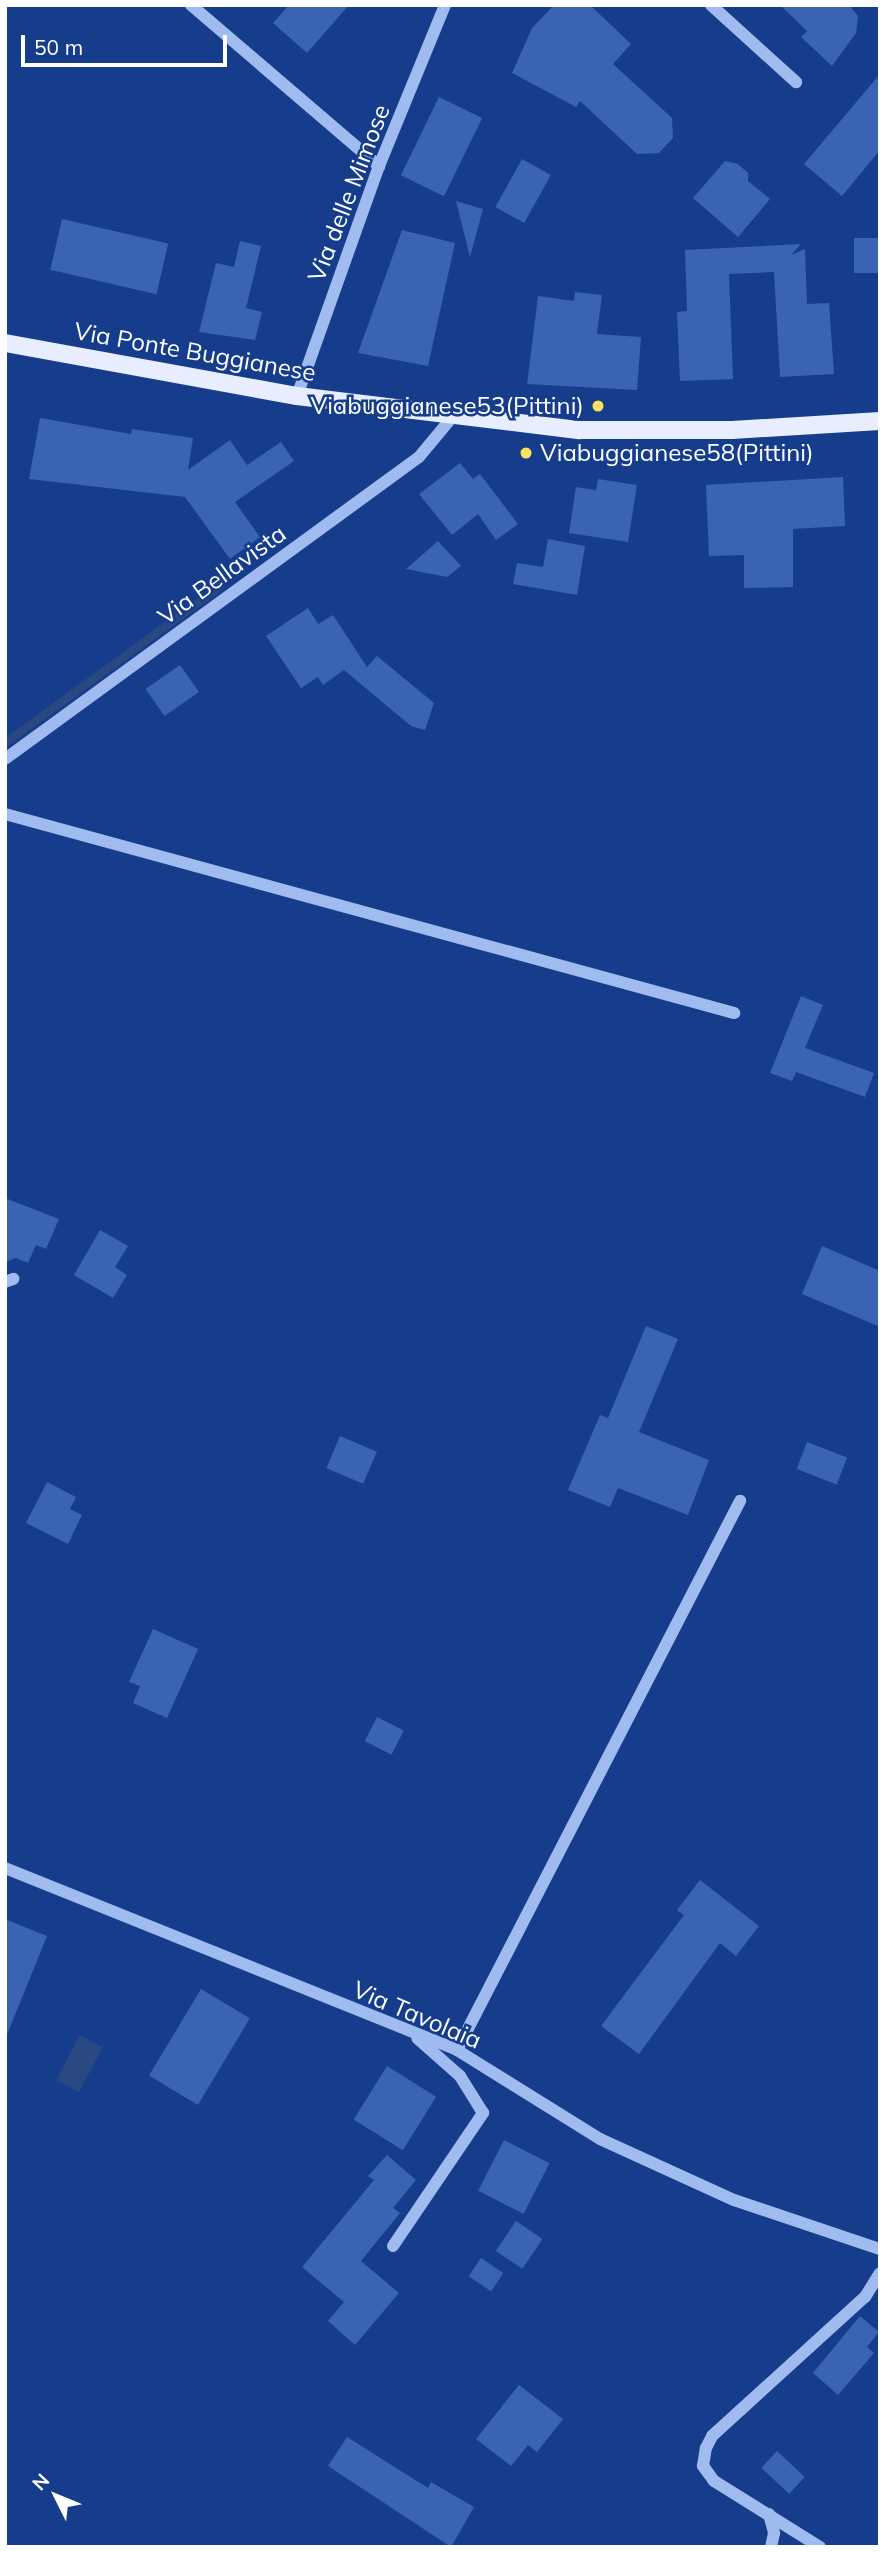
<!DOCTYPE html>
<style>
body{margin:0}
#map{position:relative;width:885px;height:2552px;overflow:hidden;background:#163d8c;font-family:Mulish,sans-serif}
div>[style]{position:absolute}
.water>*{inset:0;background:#2a4882;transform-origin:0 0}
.stream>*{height:8px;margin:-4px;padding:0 4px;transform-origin:4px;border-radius:4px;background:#2a4882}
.building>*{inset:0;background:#3a63b2;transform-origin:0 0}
.minor>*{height:12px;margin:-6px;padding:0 6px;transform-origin:6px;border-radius:6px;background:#a0bbef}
.major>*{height:18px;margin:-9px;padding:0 9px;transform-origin:9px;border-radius:9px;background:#e8eeff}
.dots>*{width:19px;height:19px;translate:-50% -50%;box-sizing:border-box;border:4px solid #163d8c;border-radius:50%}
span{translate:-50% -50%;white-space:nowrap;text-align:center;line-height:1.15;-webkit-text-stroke:5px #163d8c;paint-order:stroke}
.street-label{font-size:24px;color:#fff}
.poi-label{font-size:24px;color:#fff}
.right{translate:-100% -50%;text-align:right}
.left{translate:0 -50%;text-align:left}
.frame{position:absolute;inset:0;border:7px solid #fff;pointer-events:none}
.north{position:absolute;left:21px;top:2461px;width:70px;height:70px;-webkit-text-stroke:5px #163d8c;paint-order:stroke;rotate:313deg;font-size:19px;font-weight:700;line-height:28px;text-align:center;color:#fff}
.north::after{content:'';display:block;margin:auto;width:24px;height:32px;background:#fff;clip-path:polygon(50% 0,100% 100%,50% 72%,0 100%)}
.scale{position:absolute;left:21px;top:35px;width:206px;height:32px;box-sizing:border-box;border:4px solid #fff;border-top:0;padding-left:9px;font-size:21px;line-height:24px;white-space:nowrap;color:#fff;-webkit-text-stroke:5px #163d8c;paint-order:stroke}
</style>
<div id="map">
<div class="water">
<div style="left:80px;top:2035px;width:26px;height:51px;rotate:28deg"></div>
</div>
<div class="stream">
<div style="left:5px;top:743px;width:266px;rotate:-36deg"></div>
</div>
<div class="building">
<div style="clip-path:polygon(289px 5px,349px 5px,307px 53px,273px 23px)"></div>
<div style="clip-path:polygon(554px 5px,590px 5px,631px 44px,613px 64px,672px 118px,673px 138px,659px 153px,637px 154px,580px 101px,576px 107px,512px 73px,532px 28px)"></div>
<div style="clip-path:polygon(780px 5px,849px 5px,858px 16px,856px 33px,832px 66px,801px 37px,807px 31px)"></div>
<div style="clip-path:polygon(880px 74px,880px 150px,842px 196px,804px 164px)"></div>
<div style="left:439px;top:97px;width:48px;height:87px;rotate:26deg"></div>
<div style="left:522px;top:159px;width:33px;height:55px;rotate:29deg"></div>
<div style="clip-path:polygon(725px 161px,738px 164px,748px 173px,748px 181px,770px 199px,738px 237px,693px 198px)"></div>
<div style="clip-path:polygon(456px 201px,483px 209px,470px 257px)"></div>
<div style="left:62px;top:219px;width:109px;height:52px;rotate:13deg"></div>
<div style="clip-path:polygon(402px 230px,455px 243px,428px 366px,358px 353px)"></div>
<div style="left:880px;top:238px;width:35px;height:26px;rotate:90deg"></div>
<div style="clip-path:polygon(240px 241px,261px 246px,246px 308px,262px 312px,255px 340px,199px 332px,216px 263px,234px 267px)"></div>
<div style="clip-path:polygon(801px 244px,791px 255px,805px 249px,807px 304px,829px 303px,834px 374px,780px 377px,774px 272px,729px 274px,733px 379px,680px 381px,677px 312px,687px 311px,685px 250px)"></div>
<div style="clip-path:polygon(575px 292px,602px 295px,597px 334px,641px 337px,637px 390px,527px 384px,538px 296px,574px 301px)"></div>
<div style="clip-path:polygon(40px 418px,131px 434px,132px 429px,193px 438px,188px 470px,230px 440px,247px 465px,281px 442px,294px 461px,235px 502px,260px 537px,230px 559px,185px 497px,29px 479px)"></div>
<div style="clip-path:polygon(460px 463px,473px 479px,480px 474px,518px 524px,496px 540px,478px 514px,452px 535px,419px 494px)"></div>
<div style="clip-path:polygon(843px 477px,845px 526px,793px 529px,793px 587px,744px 588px,744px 555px,709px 556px,706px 485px)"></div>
<div style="clip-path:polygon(598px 479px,637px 485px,628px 542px,569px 533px,576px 487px,596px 490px)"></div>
<div style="clip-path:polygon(548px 539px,585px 546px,577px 595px,513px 584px,517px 563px,543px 567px)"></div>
<div style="clip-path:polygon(438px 541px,461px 566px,447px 577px,406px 569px)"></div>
<div style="clip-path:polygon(308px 608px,318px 624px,333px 615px,367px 667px,377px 656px,434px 703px,425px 730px,411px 726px,344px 670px,323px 685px,318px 677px,301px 688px,266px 636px)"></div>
<div style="left:180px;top:665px;width:33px;height:42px;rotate:55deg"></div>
<div style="clip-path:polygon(801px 996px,823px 1005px,805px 1048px,874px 1073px,865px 1097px,796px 1072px,792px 1081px,770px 1073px)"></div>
<div style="clip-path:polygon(5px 1198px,59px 1219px,46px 1249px,36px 1245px,28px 1263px,16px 1258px,5px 1262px)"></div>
<div style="clip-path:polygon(100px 1230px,128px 1246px,115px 1267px,127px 1275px,113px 1298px,74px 1275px)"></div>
<div style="clip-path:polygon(822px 1246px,880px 1271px,880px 1327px,802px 1294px)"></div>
<div style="clip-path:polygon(646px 1326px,678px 1339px,639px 1432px,709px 1460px,688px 1515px,618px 1488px,610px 1507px,568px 1490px,600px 1415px,608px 1418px)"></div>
<div style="left:340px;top:1436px;width:40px;height:35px;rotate:23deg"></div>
<div style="left:807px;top:1442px;width:43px;height:29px;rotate:21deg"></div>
<div style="clip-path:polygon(47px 1482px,76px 1497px,70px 1509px,82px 1515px,68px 1544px,26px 1523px)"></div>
<div style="clip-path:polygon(153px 1629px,198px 1649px,167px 1718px,133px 1703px,140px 1686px,129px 1682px)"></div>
<div style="left:377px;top:1717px;width:30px;height:27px;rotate:27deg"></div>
<div style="clip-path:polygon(700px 1880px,759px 1926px,736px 1956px,720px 1943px,639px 2054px,601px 2026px,684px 1915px,677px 1910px)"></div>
<div style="clip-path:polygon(5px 1919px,47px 1936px,6px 2037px,5px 2037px)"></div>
<div style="left:201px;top:1989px;width:57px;height:101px;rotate:31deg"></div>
<div style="left:387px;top:2066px;width:58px;height:63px;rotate:32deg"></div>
<div style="left:504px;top:2140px;width:51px;height:57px;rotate:27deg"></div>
<div style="clip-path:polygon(387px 2155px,416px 2180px,393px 2208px,400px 2213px,361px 2261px,399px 2293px,355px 2345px,328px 2321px,344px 2302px,302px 2267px,374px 2180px,368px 2176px)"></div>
<div style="left:516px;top:2221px;width:32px;height:36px;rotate:34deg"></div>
<div style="left:481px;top:2258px;width:27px;height:22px;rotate:34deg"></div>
<div style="clip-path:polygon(860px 2316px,879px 2332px,867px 2347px,874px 2353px,838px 2395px,813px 2373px)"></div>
<div style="clip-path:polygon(519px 2385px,563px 2419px,537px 2452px,528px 2445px,511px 2466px,476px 2439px)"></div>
<div style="clip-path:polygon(347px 2437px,428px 2488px,431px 2482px,474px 2507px,451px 2547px,328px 2466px)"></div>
<div style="left:777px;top:2451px;width:38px;height:23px;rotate:43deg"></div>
</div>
<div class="minor">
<div style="left:191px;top:5px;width:248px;rotate:40.6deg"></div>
<div style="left:711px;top:5px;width:115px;rotate:42.2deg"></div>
<div style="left:297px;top:396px;width:244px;rotate:-70.4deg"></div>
<div style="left:379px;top:166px;width:174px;rotate:-67.7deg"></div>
<div style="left:5px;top:759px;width:512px;rotate:-36.11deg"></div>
<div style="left:419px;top:457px;width:55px;rotate:-50.2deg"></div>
<div style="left:5px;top:814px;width:756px;rotate:15.27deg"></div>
<div style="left:5px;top:1282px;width:9px;rotate:-21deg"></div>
<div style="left:5px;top:1868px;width:487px;rotate:21.9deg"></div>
<div style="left:457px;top:2050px;width:168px;rotate:31.9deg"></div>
<div style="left:600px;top:2139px;width:147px;rotate:24.5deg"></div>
<div style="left:734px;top:2200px;width:154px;rotate:18.6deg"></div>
<div style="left:457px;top:2050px;width:618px;rotate:-62.73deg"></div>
<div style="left:393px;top:2246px;width:161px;rotate:-55.9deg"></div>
<div style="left:483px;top:2113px;width:44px;rotate:-121.9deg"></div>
<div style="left:460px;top:2076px;width:57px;rotate:-138.5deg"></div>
<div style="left:769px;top:2514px;width:20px;rotate:75deg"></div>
<div style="left:774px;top:2533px;width:14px;rotate:102deg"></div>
<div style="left:820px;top:2547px;width:125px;rotate:-148.1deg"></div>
<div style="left:714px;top:2481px;width:19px;rotate:-126deg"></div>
<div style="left:703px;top:2466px;width:18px;rotate:-81deg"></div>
<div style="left:706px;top:2448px;width:13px;rotate:-63deg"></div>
<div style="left:712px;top:2436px;width:207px;rotate:-42.3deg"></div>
<div style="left:865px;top:2297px;width:28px;rotate:-58deg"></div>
</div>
<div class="major">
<div style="left:5px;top:343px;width:297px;rotate:10.3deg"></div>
<div style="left:297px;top:396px;width:285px;rotate:6.9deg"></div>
<div style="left:580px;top:430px;width:152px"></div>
<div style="left:732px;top:430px;width:148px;rotate:-3.5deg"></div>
</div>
<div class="dots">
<div style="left:598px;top:406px;background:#ffe15e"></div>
<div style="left:526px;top:453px;background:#ffe15e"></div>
</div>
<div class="street-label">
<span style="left:349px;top:193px;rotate:-69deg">Via delle Mimose</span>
<span style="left:195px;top:352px;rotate:10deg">Via Ponte Buggianese</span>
<span style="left:222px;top:575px;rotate:-36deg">Via Bellavista</span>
<span style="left:417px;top:2015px;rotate:23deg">Via Tavolaia</span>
</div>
<div class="poi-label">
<span class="right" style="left:584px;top:406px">Viabuggianese53(Pittini)</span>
<span class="left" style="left:540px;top:453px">Viabuggianese58(Pittini)</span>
</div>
<div class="frame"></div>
<div class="north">N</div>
<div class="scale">50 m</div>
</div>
